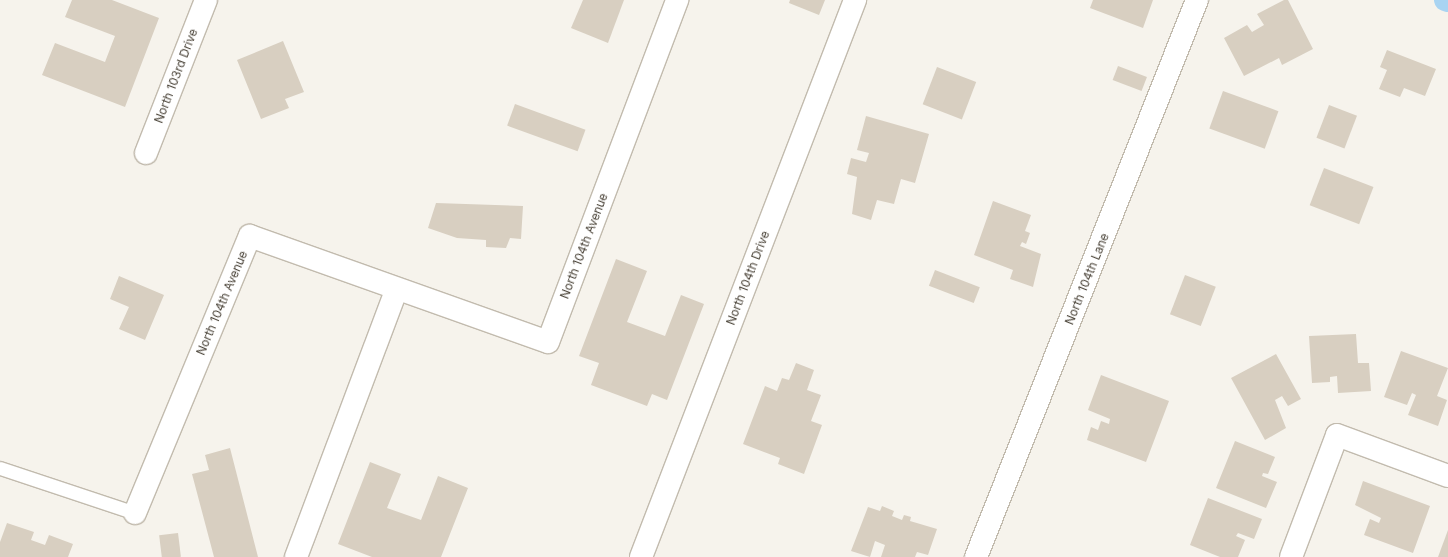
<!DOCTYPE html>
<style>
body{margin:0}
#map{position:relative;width:1448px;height:557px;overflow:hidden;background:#f6f3ec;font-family:Inter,sans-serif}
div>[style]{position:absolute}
.canal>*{height:22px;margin:-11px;padding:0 11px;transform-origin:11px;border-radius:11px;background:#a9d4f2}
.building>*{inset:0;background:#d8cfc1;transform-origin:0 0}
.roads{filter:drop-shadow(1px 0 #c2bbae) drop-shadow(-1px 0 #c2bbae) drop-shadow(0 1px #c2bbae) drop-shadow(0 -1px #c2bbae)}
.lane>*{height:13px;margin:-6.5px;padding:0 6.5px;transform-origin:6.5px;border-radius:6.5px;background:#fff}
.street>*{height:22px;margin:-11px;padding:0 11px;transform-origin:11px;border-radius:11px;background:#fff}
span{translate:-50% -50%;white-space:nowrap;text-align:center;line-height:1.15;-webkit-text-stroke:4px #fff;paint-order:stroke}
.street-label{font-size:12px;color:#4b4439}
</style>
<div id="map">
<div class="canal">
<div style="left:1445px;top:0;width:3px;rotate:18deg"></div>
</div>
<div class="building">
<div style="clip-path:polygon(72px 0,112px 0,159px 18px,125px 107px,42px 75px,55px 43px,105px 62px,115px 36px,65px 17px)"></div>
<div style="clip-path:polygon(583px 0,624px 0,608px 43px,571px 28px)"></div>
<div style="clip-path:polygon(790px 0,825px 0,819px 15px,789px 3px)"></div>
<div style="clip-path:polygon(1093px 0,1153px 0,1143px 28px,1090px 8px)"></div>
<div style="clip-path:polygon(1284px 0,1288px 0,1313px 49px,1282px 65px,1279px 58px,1244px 76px,1224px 38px,1247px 25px,1252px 32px,1264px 25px,1257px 14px)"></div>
<div style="clip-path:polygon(283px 41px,304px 92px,285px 99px,289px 108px,261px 119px,237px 60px)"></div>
<div style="clip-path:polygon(1387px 50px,1436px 69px,1425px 96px,1404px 88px,1400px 97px,1379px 89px,1387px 70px,1380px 67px)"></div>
<div style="left:1118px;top:66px;width:31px;height:15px;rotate:21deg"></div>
<div style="left:937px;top:67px;width:42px;height:40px;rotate:21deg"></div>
<div style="left:1223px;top:91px;width:59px;height:40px;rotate:20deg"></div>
<div style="left:515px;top:104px;width:75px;height:23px;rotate:20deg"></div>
<div style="left:1329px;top:105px;width:30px;height:35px;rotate:21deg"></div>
<div style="clip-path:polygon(866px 116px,929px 134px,915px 183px,901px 179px,894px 204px,877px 200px,871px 220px,852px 214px,857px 177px,847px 174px,851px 158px,866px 162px,869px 153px,857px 150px)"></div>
<div style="left:1324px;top:168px;width:53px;height:40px;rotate:21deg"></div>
<div style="clip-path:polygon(993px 201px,1031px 215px,1025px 231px,1030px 233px,1026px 244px,1022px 242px,1020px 246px,1041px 254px,1033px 287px,1010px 279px,1013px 270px,974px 255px)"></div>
<div style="clip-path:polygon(436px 203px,523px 206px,521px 239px,510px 238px,506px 248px,486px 247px,486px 240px,457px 238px,428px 228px)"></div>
<div style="clip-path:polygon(616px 259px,647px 271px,627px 322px,665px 336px,681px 295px,704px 304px,667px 400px,652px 394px,647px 406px,591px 385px,599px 363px,579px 356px)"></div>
<div style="left:935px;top:270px;width:48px;height:17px;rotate:21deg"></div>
<div style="left:1185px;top:275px;width:33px;height:42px;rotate:21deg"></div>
<div style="clip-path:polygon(119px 276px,164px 295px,145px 340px,119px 329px,129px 307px,110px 299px)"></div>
<div style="clip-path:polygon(1356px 334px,1358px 363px,1369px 363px,1371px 391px,1338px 393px,1337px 376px,1330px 377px,1330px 382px,1312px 383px,1309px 336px)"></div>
<div style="clip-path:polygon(1401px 351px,1448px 368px,1437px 396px,1447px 400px,1438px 426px,1408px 415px,1416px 395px,1412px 393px,1407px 405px,1384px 397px)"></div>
<div style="clip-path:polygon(1276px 354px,1301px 399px,1288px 406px,1282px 396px,1275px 400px,1286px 428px,1265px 440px,1231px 378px)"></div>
<div style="clip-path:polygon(796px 363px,814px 370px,807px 390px,821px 395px,811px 421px,822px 425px,804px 474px,778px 464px,780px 458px,743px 444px,765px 386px,777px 391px,782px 378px,789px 380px)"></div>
<div style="clip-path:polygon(1101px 375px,1169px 401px,1146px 462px,1087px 440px,1091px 427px,1098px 430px,1101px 421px,1109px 424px,1110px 419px,1088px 410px)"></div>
<div style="clip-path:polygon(1235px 441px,1275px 457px,1268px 474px,1263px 473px,1262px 476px,1277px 482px,1266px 508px,1216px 488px)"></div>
<div style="clip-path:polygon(230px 448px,258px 557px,214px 557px,192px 474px,209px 470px,205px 455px)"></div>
<div style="clip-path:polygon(370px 462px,401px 474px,387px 508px,421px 520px,438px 476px,468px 488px,441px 557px,372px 557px,338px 544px)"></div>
<div style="clip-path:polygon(1363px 481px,1430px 506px,1413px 553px,1364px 535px,1370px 519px,1379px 523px,1381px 518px,1355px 505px)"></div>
<div style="clip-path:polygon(1208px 498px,1262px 519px,1254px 539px,1238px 533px,1236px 536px,1245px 540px,1238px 557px,1220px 557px,1190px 545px)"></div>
<div style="clip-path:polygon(882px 506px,894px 511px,892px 516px,902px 520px,904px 515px,911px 517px,910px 521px,937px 529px,928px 555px,917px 552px,915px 557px,881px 557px,885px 545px,875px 541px,870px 557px,851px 551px,868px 507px,880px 511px)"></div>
<div style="clip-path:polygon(7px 523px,34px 532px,31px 540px,45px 545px,49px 535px,73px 544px,68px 557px,0 557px,0 542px)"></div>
<div style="clip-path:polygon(1448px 530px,1448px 557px,1438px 557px)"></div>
<div style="left:178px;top:533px;width:24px;height:19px;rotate:83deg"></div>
</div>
<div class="roads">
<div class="lane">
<div style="left:0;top:468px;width:142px;rotate:18.4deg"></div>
</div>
<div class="street">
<div style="left:146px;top:153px;width:164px;rotate:-68.6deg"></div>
<div style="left:135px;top:513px;width:300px;rotate:-67.5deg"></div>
<div style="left:250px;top:236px;width:316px;rotate:19.6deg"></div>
<div style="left:548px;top:342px;width:366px;rotate:-69.3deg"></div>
<div style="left:296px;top:557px;width:286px;rotate:-69.4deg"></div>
<div style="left:641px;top:557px;width:597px;rotate:-68.98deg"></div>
<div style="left:976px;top:557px;width:599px;rotate:-68.36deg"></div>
<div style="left:1291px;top:557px;width:130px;rotate:-69.3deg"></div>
<div style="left:1337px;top:435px;width:118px;rotate:20.3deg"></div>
</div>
</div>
<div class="street-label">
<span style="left:176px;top:76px;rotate:-69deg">North 103rd Drive</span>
<span style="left:584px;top:246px;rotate:-69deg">North 104th Avenue</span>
<span style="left:748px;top:278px;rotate:-69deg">North 104th Drive</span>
<span style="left:1087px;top:279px;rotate:-68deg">North 104th Lane</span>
<span style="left:222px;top:303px;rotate:-67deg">North 104th Avenue</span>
</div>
</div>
